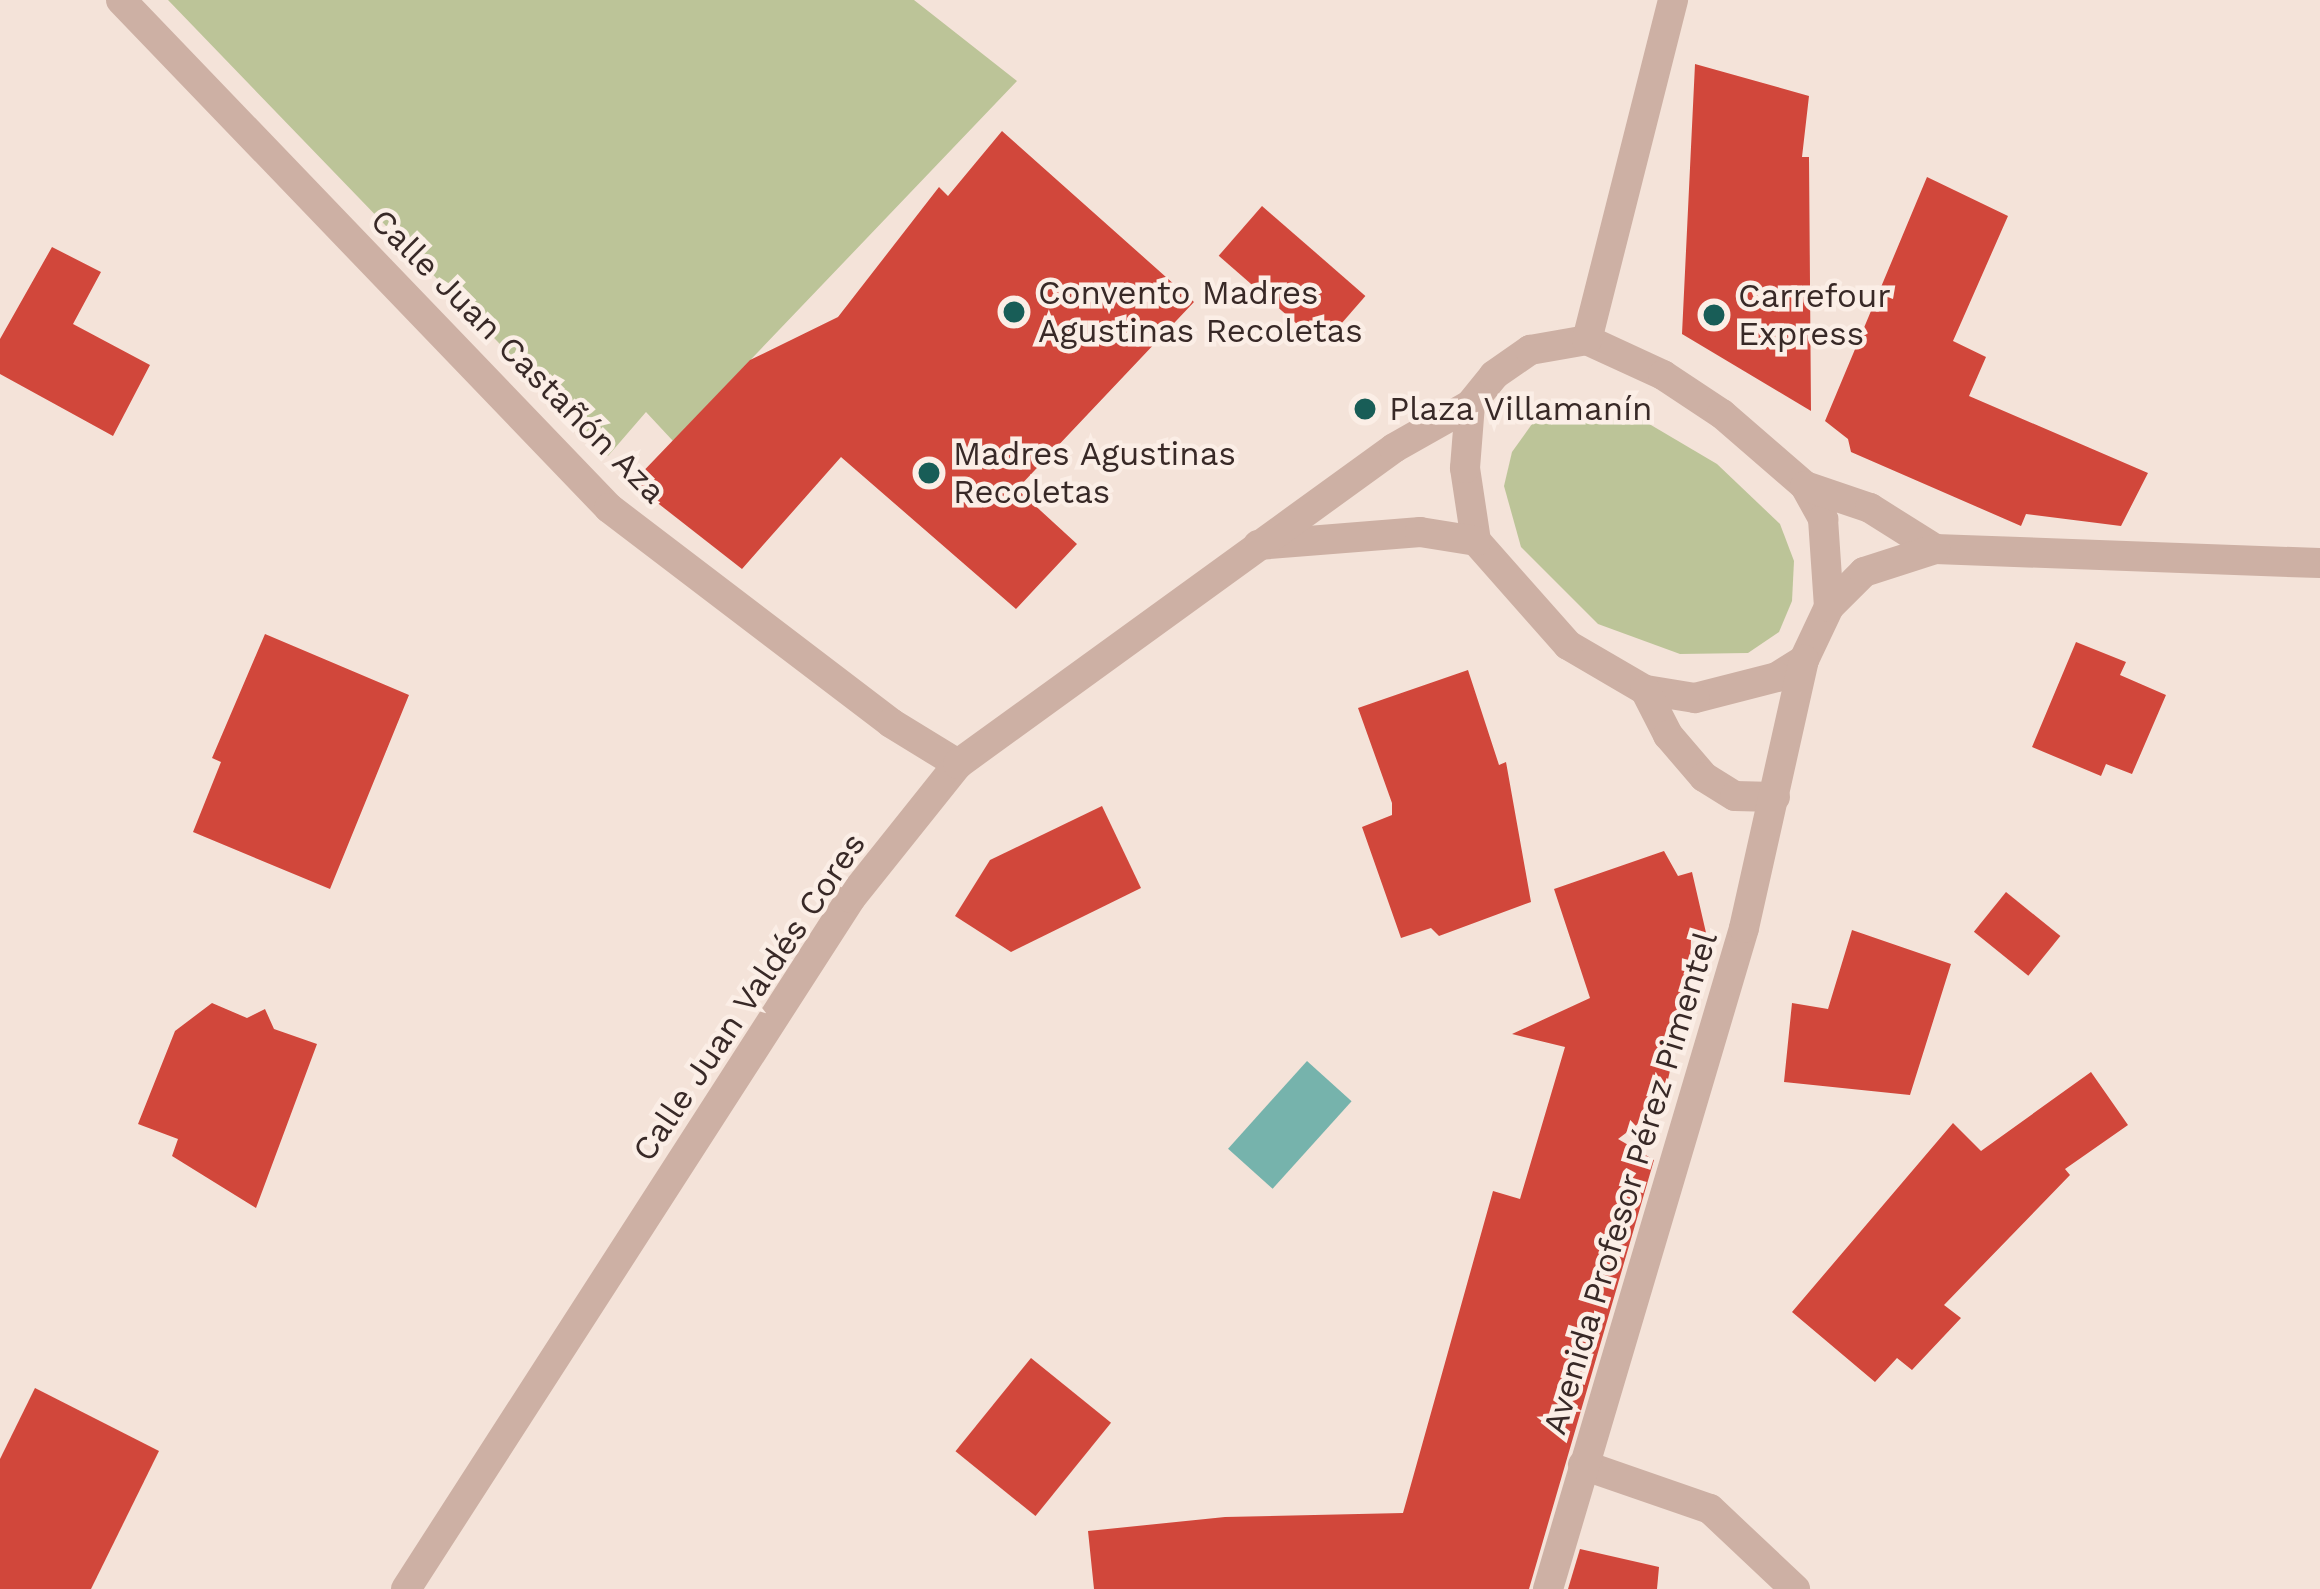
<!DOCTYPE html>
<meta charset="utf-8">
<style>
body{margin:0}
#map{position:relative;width:2320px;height:1589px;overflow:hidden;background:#f4e3d9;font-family:"Work Sans",sans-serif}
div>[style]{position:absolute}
.green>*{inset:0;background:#bcc498}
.water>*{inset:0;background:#76b3ac;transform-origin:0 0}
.building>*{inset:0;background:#d1473b;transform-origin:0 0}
.service>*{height:30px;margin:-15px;padding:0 15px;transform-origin:15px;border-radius:15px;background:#cdb0a4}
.minor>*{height:30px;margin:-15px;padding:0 15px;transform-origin:15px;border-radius:15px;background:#cdb0a4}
.dots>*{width:33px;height:33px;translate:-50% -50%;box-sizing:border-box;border:6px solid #fbeee6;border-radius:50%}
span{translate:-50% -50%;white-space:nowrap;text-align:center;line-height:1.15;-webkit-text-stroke:9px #fbeee6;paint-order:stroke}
.poi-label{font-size:33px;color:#382927}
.left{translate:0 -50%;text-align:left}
.street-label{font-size:33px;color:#382927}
</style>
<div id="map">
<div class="green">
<div style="clip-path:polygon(168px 0,914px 0,1017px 81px,673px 441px,646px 412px,608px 456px)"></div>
<div style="clip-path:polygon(1600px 405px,1634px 415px,1717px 464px,1780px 524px,1794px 561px,1792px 601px,1779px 632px,1748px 653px,1680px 654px,1598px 624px,1521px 547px,1504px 486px,1512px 452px,1537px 417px)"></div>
</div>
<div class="water">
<div style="left:1307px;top:1061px;width:60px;height:118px;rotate:42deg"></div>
</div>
<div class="building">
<div style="clip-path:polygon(1695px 64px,1809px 96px,1802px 157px,1809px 157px,1811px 411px,1682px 334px)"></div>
<div style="clip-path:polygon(1002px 131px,1194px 302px,1017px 489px,1077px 544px,1016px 609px,841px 457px,742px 569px,632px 483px,750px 360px,838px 317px,939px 187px,948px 196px)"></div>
<div style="clip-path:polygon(1927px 177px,2008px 216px,1953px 341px,1986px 357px,1969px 396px,2148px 473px,2121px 526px,2026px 514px,2021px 526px,1851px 452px,1848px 439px,1825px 421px)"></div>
<div style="left:1262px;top:206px;width:137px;height:66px;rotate:41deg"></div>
<div style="clip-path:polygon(52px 247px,101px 272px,73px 324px,150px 365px,113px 436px,0 374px,0 339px)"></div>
<div style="clip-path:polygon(265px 634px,409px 695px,330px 889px,193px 832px,221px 762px,212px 758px)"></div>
<div style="clip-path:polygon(2076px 642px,2126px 662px,2120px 675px,2166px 695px,2132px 774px,2106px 764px,2101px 776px,2032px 747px)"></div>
<div style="clip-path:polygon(1468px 670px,1499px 765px,1506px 762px,1531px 902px,1439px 936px,1431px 928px,1401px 938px,1362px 827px,1392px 815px,1392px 803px,1358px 708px)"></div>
<div style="clip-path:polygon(1102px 806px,1141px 888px,1011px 952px,955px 916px,990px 860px)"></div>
<div style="clip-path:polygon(1664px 851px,1678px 876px,1692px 872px,1707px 937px,1691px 937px,1690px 984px,1666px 1088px,1671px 1099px,1618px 1139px,1654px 1160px,1529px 1589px,1094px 1589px,1088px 1531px,1225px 1517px,1403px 1513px,1493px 1191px,1520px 1199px,1565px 1047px,1512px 1034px,1590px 998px,1554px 889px)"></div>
<div style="left:2006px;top:892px;width:70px;height:51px;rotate:39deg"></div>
<div style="clip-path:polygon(1852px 930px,1951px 964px,1910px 1095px,1784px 1082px,1792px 1003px,1828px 1009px)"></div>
<div style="clip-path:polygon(212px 1003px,247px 1018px,265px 1009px,274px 1029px,317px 1044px,256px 1208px,172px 1156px,178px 1139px,138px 1124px,175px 1031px)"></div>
<div style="clip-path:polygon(2091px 1072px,2128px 1125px,2065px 1169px,2070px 1175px,1944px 1305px,1961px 1318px,1912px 1370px,1897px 1358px,1875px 1382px,1792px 1312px,1953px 1123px,1981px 1151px)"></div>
<div style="left:1031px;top:1358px;width:103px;height:120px;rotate:39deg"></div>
<div style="clip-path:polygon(35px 1388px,159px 1451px,91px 1589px,0 1589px,0 1459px)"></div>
<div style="clip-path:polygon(1580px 1549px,1659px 1567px,1657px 1589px,1568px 1589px)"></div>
</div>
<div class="service">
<div style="left:1583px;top:1465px;width:134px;rotate:19.1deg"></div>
<div style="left:1710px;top:1509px;width:117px;rotate:43.3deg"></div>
</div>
<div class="minor">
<div style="left:121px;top:0;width:704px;rotate:46.15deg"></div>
<div style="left:609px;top:508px;width:355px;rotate:37.3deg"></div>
<div style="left:891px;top:723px;width:79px;rotate:31.5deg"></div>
<div style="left:1587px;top:340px;width:84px;rotate:24.7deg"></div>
<div style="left:1663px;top:375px;width:71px;rotate:33.5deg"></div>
<div style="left:1722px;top:414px;width:110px;rotate:40.9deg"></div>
<div style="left:1805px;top:486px;width:38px;rotate:61deg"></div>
<div style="left:1823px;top:519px;width:88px;rotate:86.1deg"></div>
<div style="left:1829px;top:607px;width:59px;rotate:115.3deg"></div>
<div style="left:1804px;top:660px;width:32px;rotate:148deg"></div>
<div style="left:1777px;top:677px;width:85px;rotate:165.6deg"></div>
<div style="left:1695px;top:698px;width:51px;rotate:-170.9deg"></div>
<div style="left:1645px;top:690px;width:89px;rotate:-149.7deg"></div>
<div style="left:1568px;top:645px;width:139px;rotate:-131.5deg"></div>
<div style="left:1476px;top:541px;width:74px;rotate:-98.6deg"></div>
<div style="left:1465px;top:468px;width:63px;rotate:-85.5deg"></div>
<div style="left:1470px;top:405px;width:38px;rotate:-51deg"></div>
<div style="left:1494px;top:375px;width:44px;rotate:-34.8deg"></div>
<div style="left:1530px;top:350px;width:58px;rotate:-10deg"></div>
<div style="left:1587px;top:340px;width:351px;rotate:-75.8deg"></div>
<div style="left:1805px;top:486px;width:69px;rotate:18.7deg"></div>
<div style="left:1870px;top:508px;width:77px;rotate:32.2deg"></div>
<div style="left:1935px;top:549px;width:385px;rotate:2.1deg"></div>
<div style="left:1258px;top:545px;width:163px;rotate:-4.6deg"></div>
<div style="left:1420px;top:532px;width:57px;rotate:9.1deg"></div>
<div style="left:1829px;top:607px;width:49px;rotate:-45deg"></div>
<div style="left:1864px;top:572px;width:75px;rotate:-17.9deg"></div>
<div style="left:1645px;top:690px;width:51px;rotate:62.9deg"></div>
<div style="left:1668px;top:735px;width:55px;rotate:49.4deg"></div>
<div style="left:1704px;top:777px;width:36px;rotate:32deg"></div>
<div style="left:1735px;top:796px;width:40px;rotate:1.4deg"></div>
<div style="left:406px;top:1589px;width:822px;rotate:-57.22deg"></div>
<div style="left:851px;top:898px;width:171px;rotate:-51.4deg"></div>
<div style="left:958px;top:764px;width:538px;rotate:-35.93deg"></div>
<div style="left:1394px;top:448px;width:87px;rotate:-29.5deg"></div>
<div style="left:1548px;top:1589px;width:689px;rotate:-73.48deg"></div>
<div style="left:1744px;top:928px;width:275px;rotate:-77.4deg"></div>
</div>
<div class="dots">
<div style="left:1014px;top:312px;background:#185d57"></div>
<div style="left:1714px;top:315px;background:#185d57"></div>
<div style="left:1365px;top:409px;background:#185d57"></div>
<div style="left:929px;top:473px;background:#185d57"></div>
</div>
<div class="poi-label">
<span class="left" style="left:1038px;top:312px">Convento Madres<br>Agustinas Recoletas</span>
<span class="left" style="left:1738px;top:315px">Carrefour<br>Express</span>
<span class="left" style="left:1389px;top:409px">Plaza Villamanín</span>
<span class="left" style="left:953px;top:473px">Madres Agustinas<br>Recoletas</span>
</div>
<div class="street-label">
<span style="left:518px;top:356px;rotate:45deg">Calle Juan Castañón Aza</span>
<span style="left:749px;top:997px;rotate:-56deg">Calle Juan Valdés Cores</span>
<span style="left:1630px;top:1183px;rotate:-73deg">Avenida Profesor Pérez Pimentel</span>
</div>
</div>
